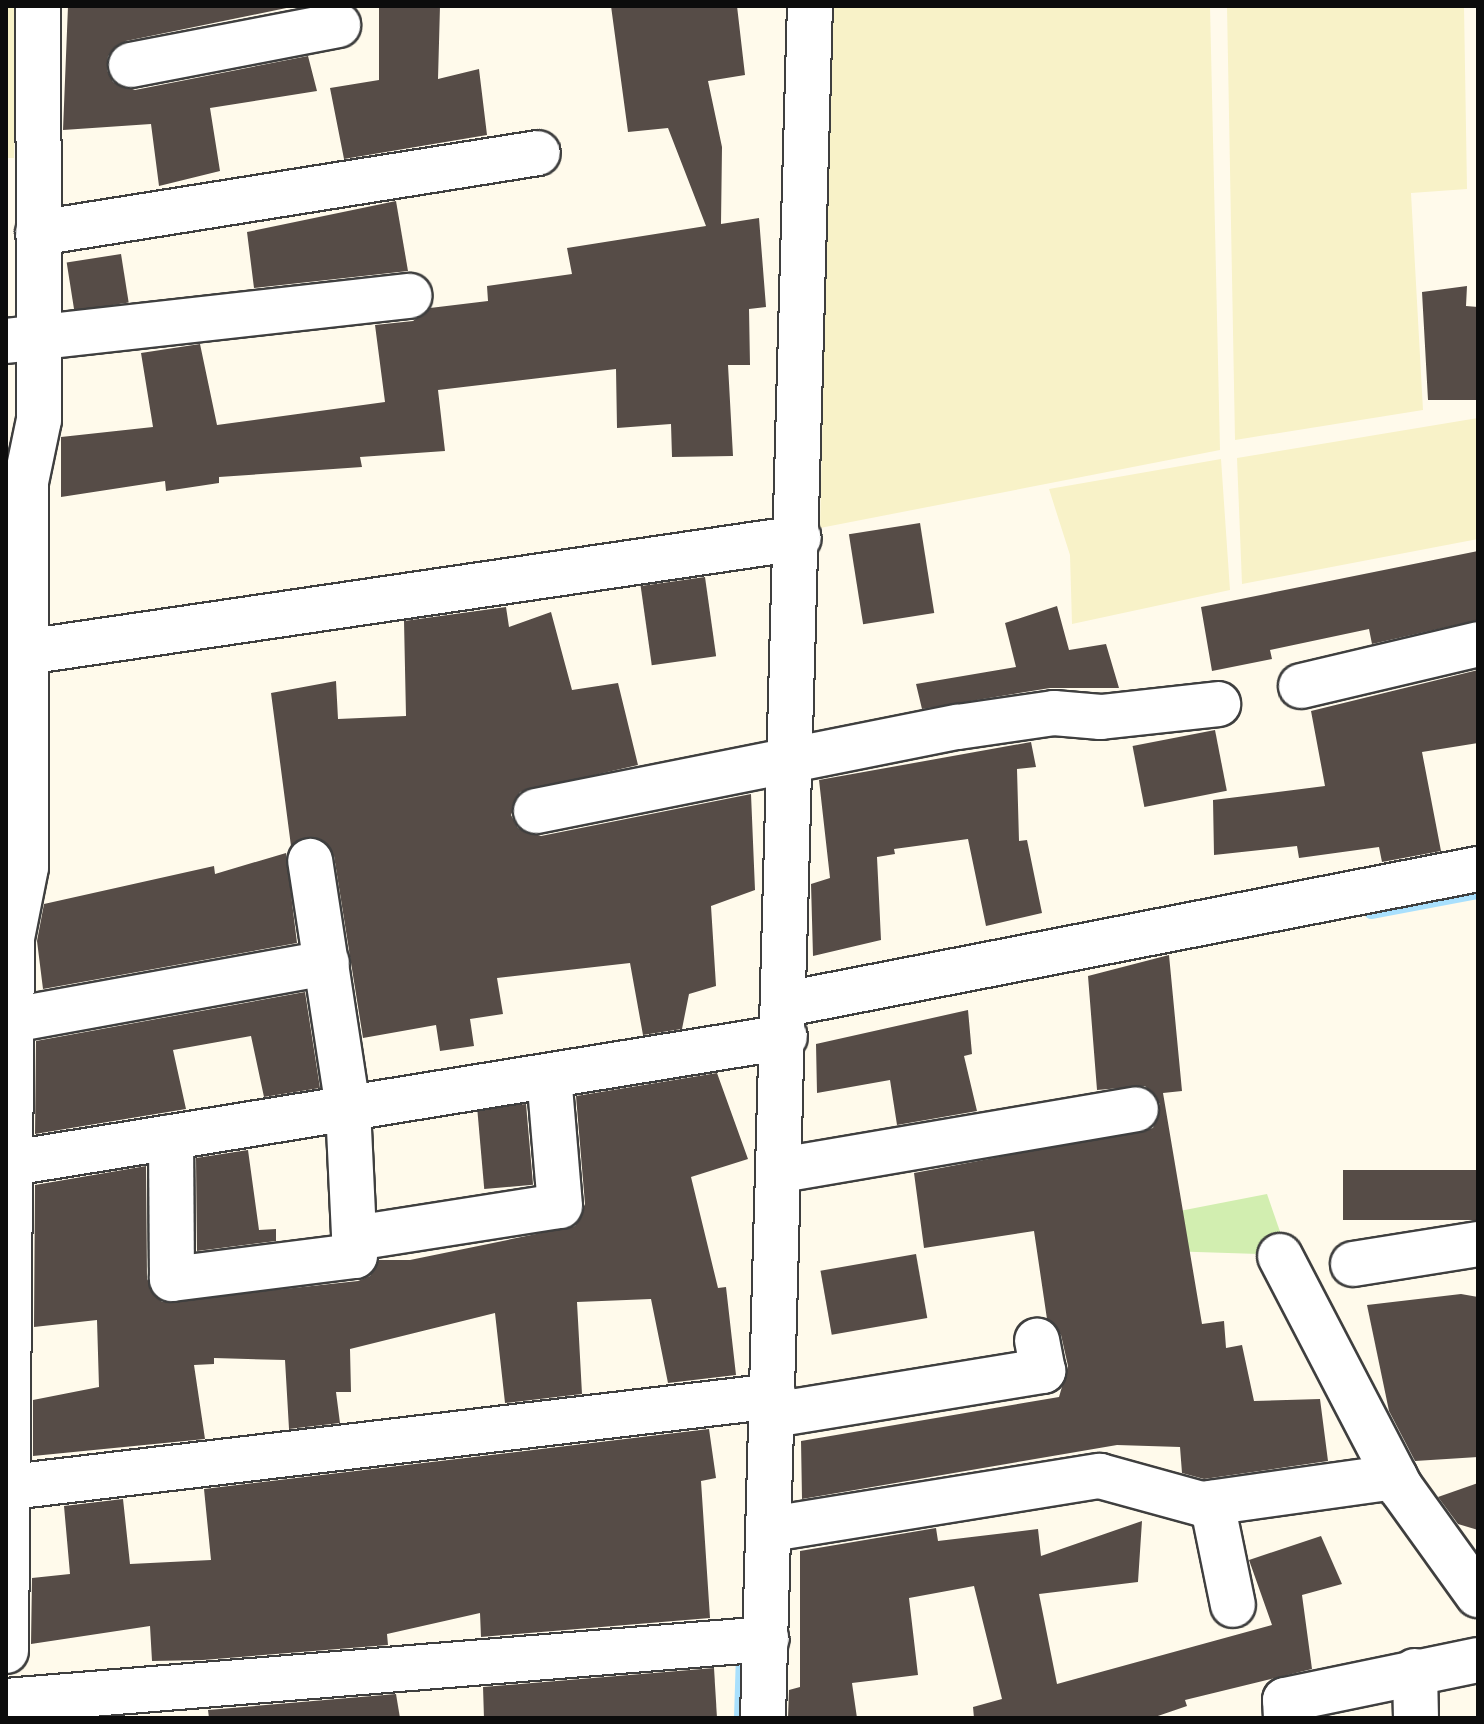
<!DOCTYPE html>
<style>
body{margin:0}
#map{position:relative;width:1484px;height:1724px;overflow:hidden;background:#fffaeb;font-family:Literata,serif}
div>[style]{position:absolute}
.farmland>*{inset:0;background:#f8f2c8}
.green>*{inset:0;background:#d2eeb0}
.stream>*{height:14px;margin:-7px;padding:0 7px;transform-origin:7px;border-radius:7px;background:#a9e0fd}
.building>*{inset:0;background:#564c47;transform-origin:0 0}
.roads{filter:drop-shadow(2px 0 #3f3f3f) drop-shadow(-2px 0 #3f3f3f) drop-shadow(0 2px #3f3f3f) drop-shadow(0 -2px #3f3f3f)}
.minor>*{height:44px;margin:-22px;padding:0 22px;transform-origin:22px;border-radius:22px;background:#fff}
span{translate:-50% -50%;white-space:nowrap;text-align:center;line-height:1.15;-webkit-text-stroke:8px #fff;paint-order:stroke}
.frame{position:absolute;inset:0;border:8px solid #0c0c0c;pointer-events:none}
</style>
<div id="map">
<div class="farmland">
<div style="clip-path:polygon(6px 6px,17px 6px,14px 158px,6px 158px)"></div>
<div style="clip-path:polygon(832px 6px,1210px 6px,1220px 450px,820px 528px)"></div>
<div style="clip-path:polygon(1227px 6px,1464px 6px,1467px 189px,1411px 193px,1423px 410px,1235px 440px)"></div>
<div style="clip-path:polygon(1478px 418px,1478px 539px,1242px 584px,1237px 458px)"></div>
<div style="clip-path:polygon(1221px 459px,1230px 590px,1072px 624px,1070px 555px,1049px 489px)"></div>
</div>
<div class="green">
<div style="clip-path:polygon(1267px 1194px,1285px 1246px,1259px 1254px,1166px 1251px,1159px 1215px)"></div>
</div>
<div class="stream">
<div style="left:1371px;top:912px;width:109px;rotate:-10.6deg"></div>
<div style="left:741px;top:1718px;width:64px;rotate:-88.2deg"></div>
</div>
<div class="building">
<div style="clip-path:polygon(68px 6px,296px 6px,126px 41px,108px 56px,107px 70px,113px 82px,135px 90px,308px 56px,317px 91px,210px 108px,220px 171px,159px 186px,151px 124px,63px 130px)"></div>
<div style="clip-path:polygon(379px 6px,440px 6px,438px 79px,479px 69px,487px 135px,344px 159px,330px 88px,379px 80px)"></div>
<div style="clip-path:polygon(611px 6px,737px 6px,745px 75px,708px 81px,722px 147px,721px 224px,759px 218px,766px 307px,749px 309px,750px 365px,728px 365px,733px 456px,672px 457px,671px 424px,617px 428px,616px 369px,438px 390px,445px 451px,360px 457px,362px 467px,219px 477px,219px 483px,166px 491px,165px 481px,61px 497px,61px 437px,153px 427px,141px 353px,200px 344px,217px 425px,385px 402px,375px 325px,413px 321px,430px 308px,488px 301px,487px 286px,572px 274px,567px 248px,706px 226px,668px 128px,628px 132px)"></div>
<div style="clip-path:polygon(396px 201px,408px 271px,254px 288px,247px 232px)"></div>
<div style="left:121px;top:254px;width:49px;height:55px;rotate:81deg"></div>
<div style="clip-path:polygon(1467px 286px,1466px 306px,1478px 307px,1478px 400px,1428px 400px,1422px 292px)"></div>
<div style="left:920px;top:523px;width:91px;height:72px;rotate:81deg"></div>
<div style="clip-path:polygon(1478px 551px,1478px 620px,1372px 644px,1369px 629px,1270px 650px,1272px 659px,1212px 671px,1201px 607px)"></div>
<div style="left:705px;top:577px;width:80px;height:65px;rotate:82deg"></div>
<div style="clip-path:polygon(1057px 606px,1069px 650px,1106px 644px,1119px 688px,1050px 688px,922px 709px,916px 684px,1016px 667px,1005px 623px)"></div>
<div style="clip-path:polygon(506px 607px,509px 627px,551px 612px,572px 690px,618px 683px,638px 765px,520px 792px,511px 815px,518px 828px,541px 836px,751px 794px,755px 890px,711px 906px,716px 986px,689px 994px,682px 1029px,643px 1035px,630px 963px,497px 978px,503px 1014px,470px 1019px,474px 1046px,440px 1051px,436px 1025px,363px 1038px,334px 856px,318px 838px,291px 846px,271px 693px,336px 681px,338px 719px,406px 716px,404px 621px)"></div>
<div style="clip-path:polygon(1478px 670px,1478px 743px,1422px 752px,1441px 851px,1382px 862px,1379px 847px,1299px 858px,1297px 846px,1214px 855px,1213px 800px,1325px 786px,1311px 711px)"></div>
<div style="left:1215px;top:730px;width:62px;height:84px;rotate:79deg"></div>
<div style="clip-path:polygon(1031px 742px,1036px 767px,1017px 769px,1019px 841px,1027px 840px,1042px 913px,986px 926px,968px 839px,894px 849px,895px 854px,877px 857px,881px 940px,813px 956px,811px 884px,830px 878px,819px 780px)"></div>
<div style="clip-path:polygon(286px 853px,297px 943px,43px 989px,37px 941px,44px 904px,214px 866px,215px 874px)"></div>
<div style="clip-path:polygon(1169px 955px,1182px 1091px,1163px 1093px,1202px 1324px,1224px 1321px,1226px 1348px,1242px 1345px,1254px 1401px,1320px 1399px,1328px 1461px,1204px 1479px,1182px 1473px,1180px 1447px,1117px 1445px,802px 1499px,801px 1441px,1059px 1397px,1068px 1366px,1061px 1335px,1047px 1319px,1034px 1231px,924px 1248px,914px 1173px,1153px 1128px,1160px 1104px,1145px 1086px,1097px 1090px,1088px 976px)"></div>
<div style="clip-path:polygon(305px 992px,320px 1088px,264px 1097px,251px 1036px,173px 1050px,186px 1109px,35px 1134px,36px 1041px)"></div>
<div style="clip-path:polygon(968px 1010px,972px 1054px,964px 1056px,977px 1111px,897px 1125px,890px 1080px,817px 1093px,816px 1044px)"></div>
<div style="clip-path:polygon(717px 1073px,748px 1159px,691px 1177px,718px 1288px,726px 1287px,736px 1375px,668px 1383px,651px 1299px,577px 1302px,582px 1394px,505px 1403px,495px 1313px,350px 1349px,351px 1392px,336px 1392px,340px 1423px,289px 1429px,285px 1360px,214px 1358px,214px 1364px,194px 1365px,205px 1439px,33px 1456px,33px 1400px,99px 1387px,97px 1320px,34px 1327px,35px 1185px,146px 1166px,147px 1279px,162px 1302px,358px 1281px,370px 1276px,379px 1260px,410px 1260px,575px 1226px,585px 1204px,576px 1096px)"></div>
<div style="left:526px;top:1104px;width:81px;height:49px;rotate:85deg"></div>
<div style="clip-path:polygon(248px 1150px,259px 1230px,276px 1229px,276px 1241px,197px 1251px,196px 1158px)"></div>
<div style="left:1478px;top:1170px;width:50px;height:135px;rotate:90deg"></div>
<div style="left:916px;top:1254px;width:65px;height:97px;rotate:80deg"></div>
<div style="clip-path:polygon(1461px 1294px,1478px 1297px,1478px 1457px,1415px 1461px,1389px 1411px,1367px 1305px)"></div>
<div style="clip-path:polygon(709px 1429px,716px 1478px,701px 1481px,710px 1618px,481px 1637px,480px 1613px,387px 1634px,388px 1645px,203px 1660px,152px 1661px,150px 1626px,31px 1644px,32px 1578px,70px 1574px,64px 1506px,123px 1499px,130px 1564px,211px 1560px,204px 1489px)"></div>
<div style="clip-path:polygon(1478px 1483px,1478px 1530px,1458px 1524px,1438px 1497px)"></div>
<div style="clip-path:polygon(1142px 1521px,1138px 1582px,1039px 1594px,1057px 1684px,1272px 1625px,1249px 1560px,1321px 1536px,1342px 1584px,1302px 1595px,1312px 1669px,1185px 1700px,1187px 1706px,1152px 1718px,974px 1718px,973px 1707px,1002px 1699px,974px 1586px,909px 1598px,918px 1675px,852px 1683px,857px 1718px,788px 1718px,789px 1690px,800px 1687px,800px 1551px,936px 1528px,938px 1541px,1038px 1529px,1041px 1556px)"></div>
<div style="clip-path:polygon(714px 1668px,717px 1718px,484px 1718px,483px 1687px)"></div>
<div style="clip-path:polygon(396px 1694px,400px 1718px,209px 1718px,208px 1710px)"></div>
</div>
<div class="roads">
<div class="minor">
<div style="left:131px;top:65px;width:211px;rotate:-10.9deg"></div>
<div style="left:38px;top:233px;width:506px;rotate:-9.09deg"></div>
<div style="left:6px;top:341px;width:406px;rotate:-6.4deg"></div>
<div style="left:26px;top:652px;width:781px;rotate:-8.39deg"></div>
<div style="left:1301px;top:686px;width:182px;rotate:-13.3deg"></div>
<div style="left:536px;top:811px;width:430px;rotate:-11.3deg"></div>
<div style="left:958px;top:727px;width:97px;rotate:-8.3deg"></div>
<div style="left:1054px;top:713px;width:47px;rotate:4.9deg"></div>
<div style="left:1101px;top:717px;width:118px;rotate:-6.3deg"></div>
<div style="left:786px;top:1004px;width:705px;rotate:-11.04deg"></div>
<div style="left:12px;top:1020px;width:320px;rotate:-10.3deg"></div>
<div style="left:171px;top:1137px;width:142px;rotate:89.6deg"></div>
<div style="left:172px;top:1279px;width:184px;rotate:-7.2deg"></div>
<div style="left:355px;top:1256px;width:148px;rotate:-92.7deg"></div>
<div style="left:348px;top:1108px;width:250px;rotate:-98.7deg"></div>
<div style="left:12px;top:1163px;width:783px;rotate:-9.26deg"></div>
<div style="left:781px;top:1170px;width:360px;rotate:-9.7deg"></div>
<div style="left:355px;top:1238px;width:207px;rotate:-8.9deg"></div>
<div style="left:560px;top:1206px;width:130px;rotate:-94.8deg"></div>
<div style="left:1280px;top:1256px;width:262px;rotate:62.5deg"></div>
<div style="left:1401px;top:1488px;width:132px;rotate:54.3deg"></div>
<div style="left:1353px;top:1264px;width:127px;rotate:-9.1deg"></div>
<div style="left:773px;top:1415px;width:274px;rotate:-9.3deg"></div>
<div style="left:1043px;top:1371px;width:31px;rotate:-101deg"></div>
<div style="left:11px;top:1487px;width:768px;rotate:-6.8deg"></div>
<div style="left:1212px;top:1503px;width:104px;rotate:78.4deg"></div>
<div style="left:771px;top:1529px;width:333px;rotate:-9.2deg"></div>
<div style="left:1100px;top:1476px;width:106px;rotate:15.4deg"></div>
<div style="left:1202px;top:1504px;width:195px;rotate:-8deg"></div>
<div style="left:6px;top:1651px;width:713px;rotate:-89.52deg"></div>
<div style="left:12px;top:938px;width:72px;rotate:-78.8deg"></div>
<div style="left:26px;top:867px;width:385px;rotate:-90deg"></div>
<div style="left:26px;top:482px;width:63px;rotate:-78.2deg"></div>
<div style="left:39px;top:420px;width:414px;rotate:-90.1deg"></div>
<div style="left:1415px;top:1671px;width:47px;rotate:88.8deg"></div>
<div style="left:6px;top:1701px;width:763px;rotate:-4.66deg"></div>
<div style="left:763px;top:1718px;width:1713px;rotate:-88.43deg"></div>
<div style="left:1286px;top:1718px;width:18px;rotate:-93deg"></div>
<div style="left:1285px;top:1700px;width:197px;rotate:-11.7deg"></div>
</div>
</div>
<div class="frame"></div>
</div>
